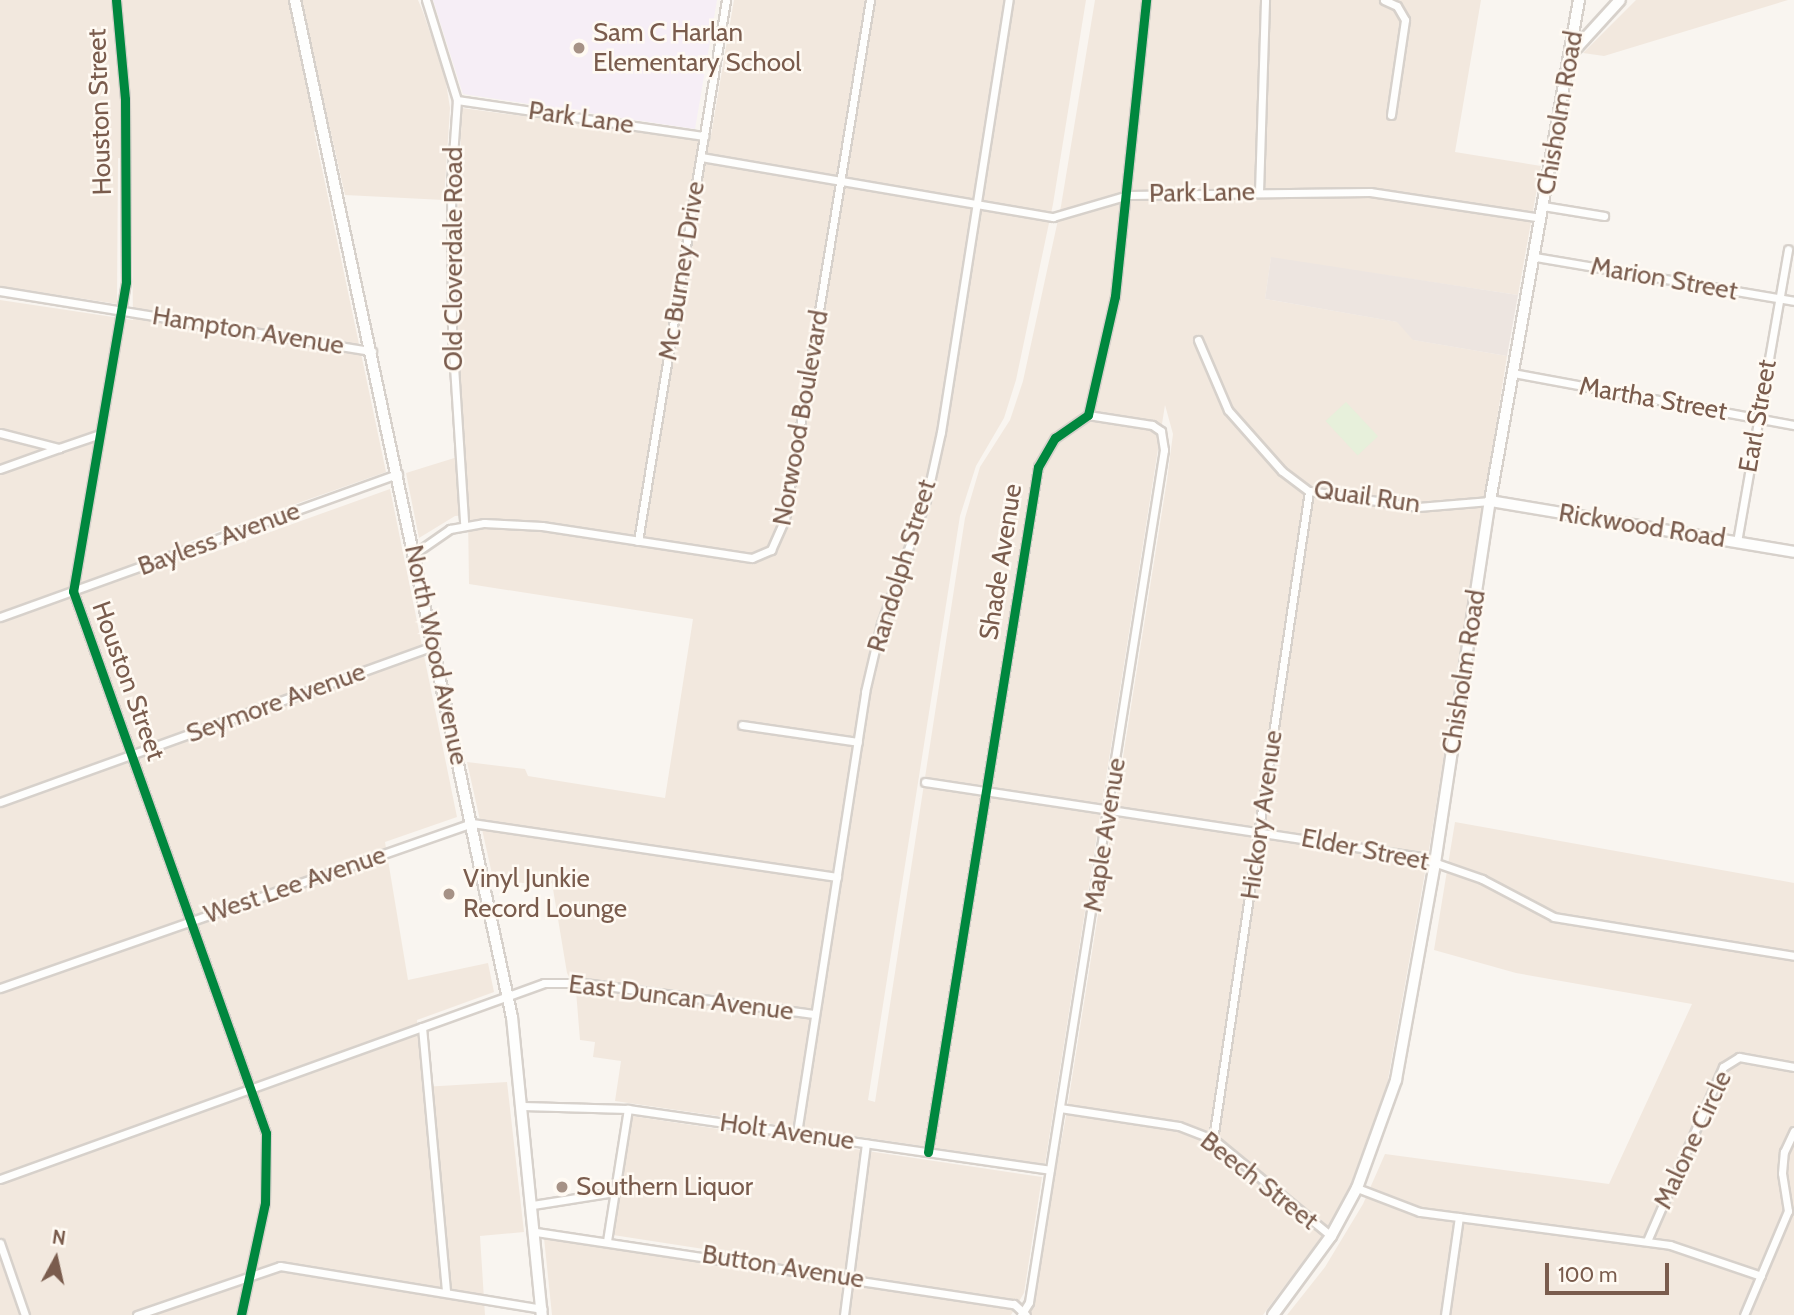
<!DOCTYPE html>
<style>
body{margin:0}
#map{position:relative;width:1794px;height:1315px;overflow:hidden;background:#f9f5f0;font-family:Cabin,sans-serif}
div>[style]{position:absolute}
.residential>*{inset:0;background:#f2e8de}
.industrial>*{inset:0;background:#ede5e0}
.education>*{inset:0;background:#f6eef6}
.green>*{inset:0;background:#e7f0db;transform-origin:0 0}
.roads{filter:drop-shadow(2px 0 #d7d1cb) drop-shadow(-2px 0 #d7d1cb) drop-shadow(0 2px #d7d1cb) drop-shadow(0 -2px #d7d1cb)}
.street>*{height:7px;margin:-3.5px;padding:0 3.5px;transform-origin:3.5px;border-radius:3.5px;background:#fefefd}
.secondary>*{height:10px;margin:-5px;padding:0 5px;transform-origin:5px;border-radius:5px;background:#fefefd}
.cycleway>*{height:9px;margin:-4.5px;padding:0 4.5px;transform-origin:4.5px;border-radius:4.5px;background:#00873e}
.dots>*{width:19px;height:19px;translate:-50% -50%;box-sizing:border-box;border:4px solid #fffaf3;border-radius:50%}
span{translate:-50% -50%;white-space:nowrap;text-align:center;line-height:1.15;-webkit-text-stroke:5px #fffaf3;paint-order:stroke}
.poi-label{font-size:26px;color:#7a5c4d}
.left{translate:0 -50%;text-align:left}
.street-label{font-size:26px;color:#7a5c4d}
.north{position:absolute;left:21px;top:1224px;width:70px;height:70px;-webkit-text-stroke:5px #fffaf3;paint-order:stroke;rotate:8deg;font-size:19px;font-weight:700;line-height:28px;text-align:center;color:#7a5c4d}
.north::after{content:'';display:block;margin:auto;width:24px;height:32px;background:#7a5c4d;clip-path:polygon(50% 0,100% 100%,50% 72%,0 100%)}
.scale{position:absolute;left:1545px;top:1263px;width:124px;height:32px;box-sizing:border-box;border:4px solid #7a5c4d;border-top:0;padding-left:9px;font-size:21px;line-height:24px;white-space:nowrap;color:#7a5c4d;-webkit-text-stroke:5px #fffaf3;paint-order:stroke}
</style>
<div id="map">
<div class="residential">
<div style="clip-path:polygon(0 0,418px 0,423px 12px,445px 76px,450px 108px,444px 200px,345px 195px,330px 129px,314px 131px,386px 472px,185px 543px,192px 560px,390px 489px,457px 817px,385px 842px,408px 980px,488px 963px,494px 992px,417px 1020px,423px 1087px,507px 1082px,524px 1232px,480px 1236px,485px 1315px,0 1315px,0 300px,133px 320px,131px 159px,118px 158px,117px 304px,0 286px)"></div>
<div style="clip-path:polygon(734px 0,1086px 0,1053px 204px,1016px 380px,1004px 418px,976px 466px,960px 516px,868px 1100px,875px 1102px,965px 518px,980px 467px,1010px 420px,1023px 381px,1061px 206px,1095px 0,1481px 0,1455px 152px,1541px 166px,1518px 295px,1271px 258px,1265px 299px,1398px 322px,1414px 340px,1507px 356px,1429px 850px,1384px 1102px,1362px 1162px,1329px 1226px,1263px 1315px,1029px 1315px,1066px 1116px,1167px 480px,1173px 434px,1165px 405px,1045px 1164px,615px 1101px,621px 1061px,593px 1057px,595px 1042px,580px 1040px,576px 991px,567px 973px,552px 883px,494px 883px,467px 762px,525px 769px,528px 776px,665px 798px,693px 619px,469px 584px,468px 515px,455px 516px,419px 538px,406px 473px,464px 455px,455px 291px,462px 108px,710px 141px)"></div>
<div style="clip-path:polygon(1636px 0,1788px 0,1604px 56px,1583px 53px)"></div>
<div style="clip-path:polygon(1455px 822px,1794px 883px,1794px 1315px,1287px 1315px,1325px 1267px,1363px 1204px,1385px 1154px,1609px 1184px,1692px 1004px,1516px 973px,1434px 950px)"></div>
<div style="clip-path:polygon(632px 1116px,1042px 1177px,1024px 1293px,1011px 1315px,552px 1315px,544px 1238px,721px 1265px,723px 1252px,613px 1235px)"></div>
</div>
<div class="industrial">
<div style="clip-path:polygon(1271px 257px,1518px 295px,1507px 356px,1413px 340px,1397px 322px,1265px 299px)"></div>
</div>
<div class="education">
<div style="clip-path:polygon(433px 0,717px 0,695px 129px,463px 94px)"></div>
</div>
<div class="green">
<div style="left:1346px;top:402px;width:47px;height:28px;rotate:47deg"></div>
</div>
<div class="roads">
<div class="street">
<div style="left:116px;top:0;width:99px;rotate:84.8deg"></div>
<div style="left:125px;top:99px;width:183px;rotate:89.7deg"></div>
<div style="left:126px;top:282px;width:314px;rotate:99.7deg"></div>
<div style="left:73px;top:591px;width:575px;rotate:70.4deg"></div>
<div style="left:266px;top:1133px;width:70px;rotate:90.8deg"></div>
<div style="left:265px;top:1203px;width:115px;rotate:102.1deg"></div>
<div style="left:426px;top:0;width:105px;rotate:72.8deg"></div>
<div style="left:457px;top:100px;width:84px;rotate:94.1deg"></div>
<div style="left:451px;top:184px;width:151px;rotate:89.6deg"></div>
<div style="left:452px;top:335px;width:188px;rotate:86.3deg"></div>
<div style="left:1384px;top:0;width:14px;rotate:25deg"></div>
<div style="left:1397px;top:6px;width:16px;rotate:60deg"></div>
<div style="left:1405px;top:20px;width:96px;rotate:98.4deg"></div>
<div style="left:457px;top:100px;width:250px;rotate:8.3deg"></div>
<div style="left:701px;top:157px;width:357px;rotate:9.7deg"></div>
<div style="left:1053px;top:217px;width:78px;rotate:-16.3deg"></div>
<div style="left:1128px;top:195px;width:242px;rotate:-0.7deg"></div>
<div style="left:1370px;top:192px;width:173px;rotate:8.6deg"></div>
<div style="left:1259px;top:192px;width:192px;rotate:-88.2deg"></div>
<div style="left:1543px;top:206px;width:62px;rotate:9.3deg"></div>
<div style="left:1535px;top:257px;width:263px;rotate:9.6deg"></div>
<div style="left:0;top:291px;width:377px;rotate:9.2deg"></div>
<div style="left:1198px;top:340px;width:76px;rotate:66.8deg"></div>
<div style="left:1228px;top:410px;width:81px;rotate:48.5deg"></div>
<div style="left:1282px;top:471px;width:34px;rotate:37deg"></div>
<div style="left:1309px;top:491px;width:110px;rotate:8.4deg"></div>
<div style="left:1418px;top:507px;width:72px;rotate:-4.8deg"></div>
<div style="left:1513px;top:373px;width:286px;rotate:10.5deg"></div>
<div style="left:0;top:433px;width:61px;rotate:14.3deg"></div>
<div style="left:59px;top:448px;width:43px;rotate:-18.9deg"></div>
<div style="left:0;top:469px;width:63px;rotate:-19.6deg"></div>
<div style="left:638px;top:541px;width:548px;rotate:-80.76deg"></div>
<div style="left:1737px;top:542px;width:297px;rotate:-80.1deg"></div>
<div style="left:414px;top:554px;width:44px;rotate:-34.8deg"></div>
<div style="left:450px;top:529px;width:35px;rotate:-10deg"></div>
<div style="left:484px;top:523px;width:58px;rotate:3deg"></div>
<div style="left:542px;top:526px;width:212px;rotate:8.7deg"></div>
<div style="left:752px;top:558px;width:21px;rotate:-23deg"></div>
<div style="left:771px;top:550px;width:35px;rotate:-66deg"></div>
<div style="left:785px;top:518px;width:525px;rotate:-80.68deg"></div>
<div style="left:0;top:617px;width:423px;rotate:-19.8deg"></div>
<div style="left:742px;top:725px;width:117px;rotate:8.3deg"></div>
<div style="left:925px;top:782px;width:500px;rotate:8.6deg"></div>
<div style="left:1419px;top:857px;width:67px;rotate:19.2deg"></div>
<div style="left:1482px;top:879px;width:81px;rotate:27.8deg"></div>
<div style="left:1554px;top:917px;width:243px;rotate:9.2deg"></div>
<div style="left:0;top:802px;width:461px;rotate:-19.8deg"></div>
<div style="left:0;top:988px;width:500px;rotate:-19.27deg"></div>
<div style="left:472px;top:823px;width:369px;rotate:8.4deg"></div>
<div style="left:422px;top:1027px;width:265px;rotate:84.8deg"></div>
<div style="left:523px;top:1106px;width:105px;rotate:1.6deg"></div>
<div style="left:628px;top:1109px;width:426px;rotate:8.2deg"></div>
<div style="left:1060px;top:1108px;width:120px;rotate:8.6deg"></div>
<div style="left:1179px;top:1126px;width:36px;rotate:21deg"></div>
<div style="left:1213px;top:1139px;width:153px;rotate:39.4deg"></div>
<div style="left:797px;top:1133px;width:446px;rotate:-81.2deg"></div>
<div style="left:865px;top:692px;width:70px;rotate:-76.8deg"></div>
<div style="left:881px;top:624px;width:132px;rotate:-70.1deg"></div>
<div style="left:926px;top:500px;width:70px;rotate:-77.6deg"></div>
<div style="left:941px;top:432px;width:437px;rotate:-81.1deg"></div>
<div style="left:1213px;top:1139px;width:655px;rotate:-81.57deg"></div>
<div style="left:928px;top:1152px;width:694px;rotate:-80.88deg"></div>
<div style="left:1038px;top:467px;width:34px;rotate:-60deg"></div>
<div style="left:1055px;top:438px;width:40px;rotate:-34.9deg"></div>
<div style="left:1088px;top:415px;width:122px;rotate:-77.2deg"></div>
<div style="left:1115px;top:296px;width:298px;rotate:-84deg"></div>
<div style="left:0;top:1179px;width:578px;rotate:-19.81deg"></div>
<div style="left:544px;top:983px;width:40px"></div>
<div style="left:584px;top:983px;width:232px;rotate:7.7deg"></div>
<div style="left:1357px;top:1188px;width:67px;rotate:20.9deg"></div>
<div style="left:1420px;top:1212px;width:252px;rotate:7.5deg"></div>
<div style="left:1670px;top:1245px;width:96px;rotate:18.8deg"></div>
<div style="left:533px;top:1205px;width:82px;rotate:-9.1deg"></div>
<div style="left:536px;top:1232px;width:483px;rotate:8.6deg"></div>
<div style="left:1014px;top:1304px;width:16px;rotate:43deg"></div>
<div style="left:607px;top:1241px;width:134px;rotate:-81deg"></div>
<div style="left:1647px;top:1241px;width:190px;rotate:-66.4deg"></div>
<div style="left:1723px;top:1067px;width:19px;rotate:-32deg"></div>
<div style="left:1739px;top:1057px;width:56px;rotate:10.3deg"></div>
<div style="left:0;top:1243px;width:76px;rotate:70.9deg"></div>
<div style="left:137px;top:1315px;width:151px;rotate:-18.9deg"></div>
<div style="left:280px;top:1266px;width:266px;rotate:9.3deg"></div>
<div style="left:844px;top:1315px;width:173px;rotate:-82.7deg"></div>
<div style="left:1021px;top:1315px;width:15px;rotate:-58deg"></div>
<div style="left:1029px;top:1302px;width:863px;rotate:-81deg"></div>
<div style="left:1164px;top:450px;width:19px;rotate:-99deg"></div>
<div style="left:1161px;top:431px;width:11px;rotate:-146deg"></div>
<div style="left:1152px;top:425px;width:65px;rotate:-171.1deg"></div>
<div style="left:1445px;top:1315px;width:99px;rotate:-81.9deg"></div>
<div style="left:1744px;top:1315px;width:113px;rotate:-67.1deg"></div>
<div style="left:1788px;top:1211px;width:38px;rotate:-99deg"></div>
<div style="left:1782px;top:1173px;width:21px;rotate:-85deg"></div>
<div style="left:1784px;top:1152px;width:23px;rotate:-65deg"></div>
</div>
<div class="secondary">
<div style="left:295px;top:0;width:1040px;rotate:77.96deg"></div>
<div style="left:512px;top:1017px;width:300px;rotate:84.3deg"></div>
<div style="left:1570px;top:55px;width:74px;rotate:-47.7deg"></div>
<div style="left:1490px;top:501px;width:308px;rotate:9.5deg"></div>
<div style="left:1273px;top:1315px;width:98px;rotate:-53.7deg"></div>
<div style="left:1331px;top:1236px;width:55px;rotate:-61.6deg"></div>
<div style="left:1357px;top:1188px;width:115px;rotate:-70.1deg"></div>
<div style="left:1396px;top:1080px;width:220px;rotate:-79.8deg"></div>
<div style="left:1435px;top:863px;width:366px;rotate:-81.4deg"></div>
<div style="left:1490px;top:501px;width:509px;rotate:-79.93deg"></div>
</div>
</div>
<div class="cycleway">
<div style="left:116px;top:0;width:99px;rotate:84.8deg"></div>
<div style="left:125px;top:99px;width:183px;rotate:89.7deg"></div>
<div style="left:126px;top:282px;width:314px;rotate:99.7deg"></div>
<div style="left:73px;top:591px;width:575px;rotate:70.4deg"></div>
<div style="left:266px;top:1133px;width:70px;rotate:90.8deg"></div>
<div style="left:265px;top:1203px;width:115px;rotate:102.1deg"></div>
<div style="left:928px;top:1152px;width:694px;rotate:-80.88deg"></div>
<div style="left:1038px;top:467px;width:34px;rotate:-60deg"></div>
<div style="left:1055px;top:438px;width:40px;rotate:-34.9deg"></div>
<div style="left:1088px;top:415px;width:122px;rotate:-77.2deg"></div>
<div style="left:1115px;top:296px;width:298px;rotate:-84deg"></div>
</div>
<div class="dots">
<div style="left:579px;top:48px;background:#a69286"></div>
<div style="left:449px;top:894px;background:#a69286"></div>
<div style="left:562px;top:1187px;background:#a69286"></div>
</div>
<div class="poi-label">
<span class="left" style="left:593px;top:48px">Sam C Harlan<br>Elementary School</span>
<span class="left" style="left:463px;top:894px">Vinyl Junkie<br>Record Lounge</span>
<span class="left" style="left:576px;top:1187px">Southern Liquor</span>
</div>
<div class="street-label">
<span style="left:100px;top:112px;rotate:-92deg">Houston Street</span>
<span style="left:1560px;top:113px;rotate:-80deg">Chisholm Road</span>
<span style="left:581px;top:118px;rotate:8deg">Park Lane</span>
<span style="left:1202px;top:193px;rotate:-1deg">Park Lane</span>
<span style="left:454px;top:259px;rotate:-90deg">Old Cloverdale Road</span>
<span style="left:682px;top:271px;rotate:-81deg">Mc Burney Drive</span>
<span style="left:1664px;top:279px;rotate:10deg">Marion Street</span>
<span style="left:248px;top:331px;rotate:9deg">Hampton Avenue</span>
<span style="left:1653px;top:399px;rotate:10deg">Martha Street</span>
<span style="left:1758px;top:416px;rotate:-80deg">Earl Street</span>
<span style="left:801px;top:418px;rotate:-80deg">Norwood Boulevard</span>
<span style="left:1367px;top:497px;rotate:8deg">Quail Run</span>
<span style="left:1642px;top:526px;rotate:9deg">Rickwood Road</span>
<span style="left:219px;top:539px;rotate:-20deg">Bayless Avenue</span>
<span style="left:1001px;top:562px;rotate:-81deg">Shade Avenue</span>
<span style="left:902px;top:566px;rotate:-73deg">Randolph Street</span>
<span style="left:436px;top:655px;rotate:78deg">North Wood Avenue</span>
<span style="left:1464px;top:672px;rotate:-81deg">Chisholm Road</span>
<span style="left:128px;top:681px;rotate:70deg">Houston Street</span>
<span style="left:276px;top:703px;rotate:-20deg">Seymore Avenue</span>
<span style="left:1262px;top:815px;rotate:-82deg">Hickory Avenue</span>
<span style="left:1105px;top:835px;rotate:-81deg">Maple Avenue</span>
<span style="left:1365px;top:850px;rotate:11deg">Elder Street</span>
<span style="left:295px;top:885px;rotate:-19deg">West Lee Avenue</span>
<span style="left:681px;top:998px;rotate:7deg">East Duncan Avenue</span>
<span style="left:787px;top:1132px;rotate:8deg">Holt Avenue</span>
<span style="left:1693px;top:1140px;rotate:-65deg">Malone Circle</span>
<span style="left:1259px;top:1181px;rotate:38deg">Beech Street</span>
<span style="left:783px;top:1267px;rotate:9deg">Button Avenue</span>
</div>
<div class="north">N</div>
<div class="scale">100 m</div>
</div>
